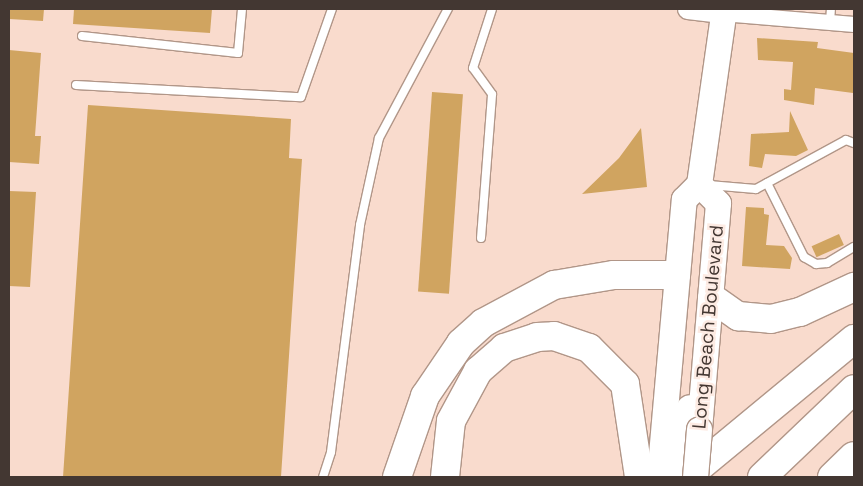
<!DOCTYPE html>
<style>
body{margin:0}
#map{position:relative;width:863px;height:486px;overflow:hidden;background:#f9dbcd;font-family:"Space Grotesk",sans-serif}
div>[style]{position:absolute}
.building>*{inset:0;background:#d0a460;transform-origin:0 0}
.roads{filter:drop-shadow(1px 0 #b19688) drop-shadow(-1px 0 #b19688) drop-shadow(0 1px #b19688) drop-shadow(0 -1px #b19688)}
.service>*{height:8px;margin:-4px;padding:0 4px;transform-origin:4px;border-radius:4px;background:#fff}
.minor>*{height:15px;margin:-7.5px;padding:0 7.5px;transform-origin:7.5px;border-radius:7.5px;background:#fff}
.tertiary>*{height:20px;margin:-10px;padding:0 10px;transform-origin:10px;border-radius:10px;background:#fff}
.primary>*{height:25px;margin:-12.5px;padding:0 12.5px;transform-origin:12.5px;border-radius:12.5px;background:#fff}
.motorway>*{height:28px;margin:-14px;padding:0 14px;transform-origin:14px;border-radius:14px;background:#fff}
.bridges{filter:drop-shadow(1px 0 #b19688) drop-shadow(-1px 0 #b19688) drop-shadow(0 1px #b19688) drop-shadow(0 -1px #b19688)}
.primary-bridge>*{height:25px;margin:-12.5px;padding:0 12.5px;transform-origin:12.5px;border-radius:12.5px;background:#fff}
span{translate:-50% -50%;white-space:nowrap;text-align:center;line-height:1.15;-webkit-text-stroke:5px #fdebe3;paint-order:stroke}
.street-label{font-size:19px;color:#433732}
.frame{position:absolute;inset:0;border:10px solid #433732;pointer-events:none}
</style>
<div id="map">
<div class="building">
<div style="clip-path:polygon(9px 9px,44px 9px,43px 21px,9px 19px)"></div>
<div style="clip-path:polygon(74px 9px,212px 9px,210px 33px,73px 24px)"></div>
<div style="clip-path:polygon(757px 38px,818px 42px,817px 48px,854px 53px,853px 93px,815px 88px,814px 105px,784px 100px,784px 89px,791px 90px,793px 62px,758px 60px)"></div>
<div style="clip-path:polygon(9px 50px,41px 53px,35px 136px,41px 136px,39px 164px,9px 162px)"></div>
<div style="left:432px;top:92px;width:31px;height:200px;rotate:4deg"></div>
<div style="clip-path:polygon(88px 105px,291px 119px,289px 158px,302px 159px,281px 477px,63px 477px)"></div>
<div style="clip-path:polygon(790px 111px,808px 150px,796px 156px,765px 154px,762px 168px,749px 166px,751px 134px,789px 132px)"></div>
<div style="clip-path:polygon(641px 128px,647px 187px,582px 194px,619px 158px)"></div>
<div style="clip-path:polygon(9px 191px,36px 192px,30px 287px,9px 286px)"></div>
<div style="clip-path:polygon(746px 207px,764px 208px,764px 214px,769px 215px,766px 245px,784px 246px,792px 258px,790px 269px,742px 266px)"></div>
<div style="left:839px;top:234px;width:12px;height:30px;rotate:66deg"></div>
</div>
<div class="roads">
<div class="service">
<div style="left:830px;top:22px;width:13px;rotate:-86deg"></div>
<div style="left:82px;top:36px;width:157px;rotate:6.2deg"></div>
<div style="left:238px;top:53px;width:44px;rotate:-84.8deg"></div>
<div style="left:76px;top:85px;width:225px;rotate:3.1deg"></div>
<div style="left:301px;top:97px;width:93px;rotate:-70.6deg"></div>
<div style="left:767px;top:183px;width:83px;rotate:63.4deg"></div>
<div style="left:804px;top:257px;width:14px;rotate:30deg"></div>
<div style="left:816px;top:264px;width:11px;rotate:-5deg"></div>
<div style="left:827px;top:263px;width:31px;rotate:-31deg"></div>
<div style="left:709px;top:185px;width:47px;rotate:4.9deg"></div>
<div style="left:756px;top:189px;width:102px;rotate:-28.6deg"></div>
<div style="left:846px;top:140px;width:9px;rotate:21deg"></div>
<div style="left:481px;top:238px;width:144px;rotate:-85.6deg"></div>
<div style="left:492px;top:94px;width:32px;rotate:-126deg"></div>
<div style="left:473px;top:68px;width:62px;rotate:-72.1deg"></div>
<div style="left:323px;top:477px;width:26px;rotate:-72deg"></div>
<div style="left:331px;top:452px;width:229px;rotate:-82.7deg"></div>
<div style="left:360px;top:225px;width:89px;rotate:-77.7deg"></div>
<div style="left:379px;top:138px;width:146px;rotate:-61.9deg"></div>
</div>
<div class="minor">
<div style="left:722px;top:13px;width:132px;rotate:4.8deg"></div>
</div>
<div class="tertiary">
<div style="left:688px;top:9px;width:34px;rotate:7deg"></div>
</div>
<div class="primary">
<div style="left:699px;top:184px;width:27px;rotate:45deg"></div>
<div style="left:718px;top:203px;width:227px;rotate:94.8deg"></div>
<div style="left:659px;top:477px;width:279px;rotate:-84.9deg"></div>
<div style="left:684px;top:199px;width:21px;rotate:-45deg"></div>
<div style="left:699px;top:184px;width:177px;rotate:-81.9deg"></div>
<div style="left:682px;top:477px;width:70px;rotate:-84.3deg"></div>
</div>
<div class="motorway">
<div style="left:712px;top:298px;width:32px;rotate:35deg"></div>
<div style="left:738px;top:316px;width:33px;rotate:5deg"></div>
<div style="left:771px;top:319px;width:30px;rotate:-14deg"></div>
<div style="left:800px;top:312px;width:60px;rotate:-24.8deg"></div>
<div style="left:397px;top:477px;width:86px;rotate:-70.9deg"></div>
<div style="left:425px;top:396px;width:64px;rotate:-55.8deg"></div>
<div style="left:461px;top:343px;width:30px;rotate:-42deg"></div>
<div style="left:483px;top:323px;width:81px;rotate:-28.2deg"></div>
<div style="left:554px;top:285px;width:61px;rotate:-9.5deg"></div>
<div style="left:614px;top:275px;width:62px"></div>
<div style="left:445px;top:477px;width:56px;rotate:-83.9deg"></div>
<div style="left:451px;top:421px;width:57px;rotate:-61.6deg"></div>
<div style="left:478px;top:371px;width:35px;rotate:-41deg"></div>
<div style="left:504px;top:348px;width:35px;rotate:-18deg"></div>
<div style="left:537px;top:337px;width:17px;rotate:-3deg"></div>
<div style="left:554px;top:336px;width:37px;rotate:19deg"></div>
<div style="left:589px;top:348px;width:51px;rotate:45deg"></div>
<div style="left:625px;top:384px;width:94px;rotate:81.4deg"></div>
<div style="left:687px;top:477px;width:217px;rotate:-39.6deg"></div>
<div style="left:762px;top:477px;width:127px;rotate:-43.7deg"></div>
<div style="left:832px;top:477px;width:30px;rotate:-44deg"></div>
</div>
</div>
<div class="bridges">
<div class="primary-bridge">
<div style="left:695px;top:477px;width:48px;rotate:-85.2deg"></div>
</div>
</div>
<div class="street-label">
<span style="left:708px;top:327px;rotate:-85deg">Long Beach Boulevard</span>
</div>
<div class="frame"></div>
</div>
